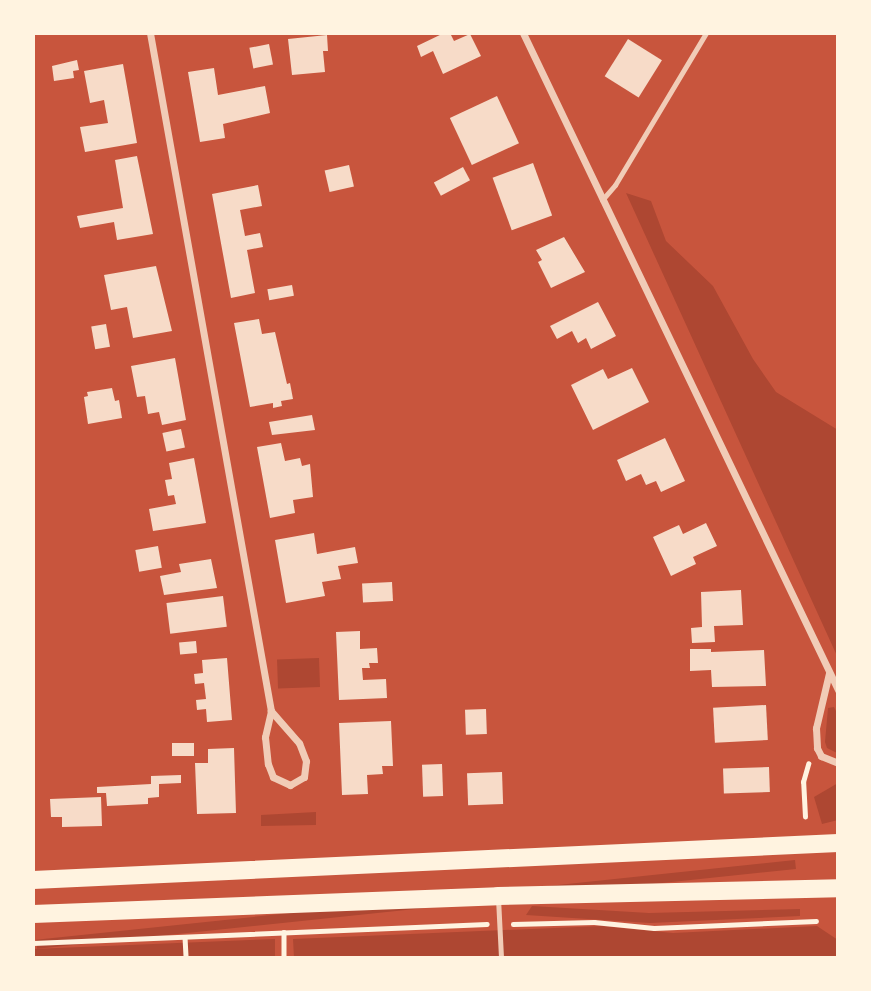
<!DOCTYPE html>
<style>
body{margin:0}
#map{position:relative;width:871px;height:991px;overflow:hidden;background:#c8553d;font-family:Signika,sans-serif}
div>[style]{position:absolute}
.green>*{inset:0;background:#ae4732;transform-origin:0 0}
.building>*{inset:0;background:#f7dbc8;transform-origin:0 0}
.path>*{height:4.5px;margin:-2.25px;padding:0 2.25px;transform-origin:2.25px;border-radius:2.25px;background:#fff3e0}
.service>*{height:5px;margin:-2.5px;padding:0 2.5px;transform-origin:2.5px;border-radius:2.5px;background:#f1ccb7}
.minor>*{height:7px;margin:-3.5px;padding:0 3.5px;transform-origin:3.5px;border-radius:3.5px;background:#f1ccb7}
.primary>*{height:18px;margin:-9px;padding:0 9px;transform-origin:9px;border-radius:9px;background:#fff3e0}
span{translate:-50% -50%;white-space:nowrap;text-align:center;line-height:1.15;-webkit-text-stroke:5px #fff3e0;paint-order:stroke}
.frame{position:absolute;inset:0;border:35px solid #fff3e0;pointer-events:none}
</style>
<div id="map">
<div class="green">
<div style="clip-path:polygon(626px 193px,651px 201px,666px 241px,713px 286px,753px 359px,776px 392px,838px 430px,838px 658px)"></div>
<div style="left:319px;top:658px;width:29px;height:42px;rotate:88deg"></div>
<div style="clip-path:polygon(834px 707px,838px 715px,837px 753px,827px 748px,825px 742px,828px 708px)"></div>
<div style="clip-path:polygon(838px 783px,838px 820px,822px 824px,814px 797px)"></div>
<div style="clip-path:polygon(316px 812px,316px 825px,261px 826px,261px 815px)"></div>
<div style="left:795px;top:860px;width:9px;height:763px;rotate:84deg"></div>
<div style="clip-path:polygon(532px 906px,649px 913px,800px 909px,800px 916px,650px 923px,526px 915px)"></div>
<div style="clip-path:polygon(602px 926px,673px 933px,817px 926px,838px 940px,838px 958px,294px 958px,293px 939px)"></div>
<div style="clip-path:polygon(275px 939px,275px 958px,33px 958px,33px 949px)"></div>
</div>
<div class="building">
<div style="clip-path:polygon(444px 33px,450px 33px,454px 41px,470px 34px,481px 56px,443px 74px,433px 51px,421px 57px,417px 46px)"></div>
<div style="clip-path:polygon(327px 35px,328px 51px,323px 51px,325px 72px,292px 75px,288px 39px)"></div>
<div style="left:628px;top:39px;width:40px;height:44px;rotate:32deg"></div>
<div style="left:269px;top:44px;width:21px;height:20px;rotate:79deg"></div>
<div style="clip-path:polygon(77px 60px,79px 70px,73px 71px,74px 78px,54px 81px,52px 66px)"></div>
<div style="clip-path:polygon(123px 64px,137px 143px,85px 152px,80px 127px,108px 123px,104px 100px,90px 103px,84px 71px)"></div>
<div style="clip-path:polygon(214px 68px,218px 95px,265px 86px,270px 113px,223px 124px,225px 138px,200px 142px,188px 72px)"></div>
<div style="left:497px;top:96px;width:52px;height:52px;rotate:65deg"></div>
<div style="clip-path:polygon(137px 156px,153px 234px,117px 240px,114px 222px,80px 228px,77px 216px,123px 208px,115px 160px)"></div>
<div style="left:533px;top:163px;width:56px;height:43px;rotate:70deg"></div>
<div style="left:349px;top:165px;width:22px;height:25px;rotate:77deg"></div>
<div style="left:463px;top:167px;width:15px;height:33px;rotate:62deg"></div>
<div style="clip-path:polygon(258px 185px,262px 206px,240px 210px,245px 236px,260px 233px,263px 247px,247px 250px,255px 293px,231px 298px,212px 194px)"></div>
<div style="clip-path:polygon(564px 237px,585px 272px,551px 288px,538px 262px,542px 260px,536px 250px)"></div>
<div style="clip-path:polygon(156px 266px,172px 331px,133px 338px,127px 307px,111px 310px,104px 275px)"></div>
<div style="left:292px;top:285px;width:11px;height:25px;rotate:80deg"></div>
<div style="clip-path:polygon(598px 302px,616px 336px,591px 349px,586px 338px,578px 343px,572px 331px,557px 339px,550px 326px)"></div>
<div style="clip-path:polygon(259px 319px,262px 334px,275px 332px,287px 384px,290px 383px,293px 399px,281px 401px,282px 406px,273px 408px,273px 403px,250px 407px,234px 323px)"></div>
<div style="left:106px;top:324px;width:23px;height:15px;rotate:80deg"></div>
<div style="clip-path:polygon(175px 358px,186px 420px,162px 425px,159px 412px,148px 414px,145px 396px,137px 397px,131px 366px)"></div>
<div style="clip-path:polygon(632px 368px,649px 402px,593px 430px,571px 385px,603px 369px,608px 379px)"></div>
<div style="clip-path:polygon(112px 388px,115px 401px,119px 400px,122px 418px,88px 424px,84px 397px,88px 396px,87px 392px)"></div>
<div style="clip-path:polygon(312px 415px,315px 430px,272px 435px,269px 422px)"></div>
<div style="left:181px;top:429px;width:19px;height:19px;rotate:78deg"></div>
<div style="clip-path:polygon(665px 438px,685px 481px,661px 492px,656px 481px,646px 485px,641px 474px,626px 481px,617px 460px)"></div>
<div style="clip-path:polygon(281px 443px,285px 461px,300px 458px,302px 466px,310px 464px,313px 497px,293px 500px,295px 513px,270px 518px,257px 447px)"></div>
<div style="clip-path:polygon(194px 458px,206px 523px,153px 531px,149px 509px,176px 504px,174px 495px,168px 496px,165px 480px,172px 479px,169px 463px)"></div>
<div style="clip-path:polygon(706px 523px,717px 546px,693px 557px,696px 564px,671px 576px,653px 537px,679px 525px,683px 534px)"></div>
<div style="clip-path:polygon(314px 533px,317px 554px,355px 547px,358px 563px,338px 566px,341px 579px,322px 582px,325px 596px,286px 603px,275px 540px)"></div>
<div style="left:158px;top:546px;width:22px;height:23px;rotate:80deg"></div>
<div style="clip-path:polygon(211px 559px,217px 588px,164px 595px,160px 576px,181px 572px,179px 564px)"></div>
<div style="left:392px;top:582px;width:19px;height:30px;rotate:87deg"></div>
<div style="clip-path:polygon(741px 590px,743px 625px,714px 626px,715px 642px,692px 643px,691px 628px,702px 627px,701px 592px)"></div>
<div style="left:223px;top:596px;width:31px;height:57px;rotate:83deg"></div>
<div style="clip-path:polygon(360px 631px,360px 649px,377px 648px,378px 663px,369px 663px,370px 668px,362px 668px,363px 680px,386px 679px,387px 698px,339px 700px,336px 632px)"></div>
<div style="left:196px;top:641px;width:12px;height:17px;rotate:85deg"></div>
<div style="clip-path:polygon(690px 649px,711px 649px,711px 652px,764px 650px,766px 686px,712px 687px,711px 670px,690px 671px)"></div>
<div style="clip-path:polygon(227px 658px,232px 720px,207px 722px,206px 709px,197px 710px,196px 700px,206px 699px,204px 683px,195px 684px,194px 674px,203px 673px,202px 660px)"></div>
<div style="left:766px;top:705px;width:35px;height:53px;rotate:87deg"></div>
<div style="left:486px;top:709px;width:25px;height:21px;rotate:88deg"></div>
<div style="clip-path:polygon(391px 721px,393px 766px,382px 766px,383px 774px,367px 775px,368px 794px,342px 795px,339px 723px)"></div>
<div style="left:172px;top:743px;width:22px;height:13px"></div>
<div style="clip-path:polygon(234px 748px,236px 813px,197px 814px,195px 763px,208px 763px,208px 749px)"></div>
<div style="left:442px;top:764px;width:32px;height:20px;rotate:88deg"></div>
<div style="left:769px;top:767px;width:25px;height:46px;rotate:88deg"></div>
<div style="left:502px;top:772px;width:32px;height:35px;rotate:88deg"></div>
<div style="clip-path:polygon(181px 775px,181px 783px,159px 784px,159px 797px,148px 798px,148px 804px,107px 806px,106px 793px,97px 793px,97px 787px,151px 784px,151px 776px)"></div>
<div style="clip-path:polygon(101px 797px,102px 826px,62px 827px,62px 817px,51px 817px,50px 799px)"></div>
</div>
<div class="path">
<div style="left:805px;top:817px;width:35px;rotate:-93deg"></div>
<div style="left:803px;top:782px;width:19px;rotate:-74deg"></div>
<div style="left:513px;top:924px;width:81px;rotate:-1.4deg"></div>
<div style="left:594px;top:922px;width:60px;rotate:5.7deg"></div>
<div style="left:654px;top:928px;width:162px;rotate:-2.5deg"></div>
<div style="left:284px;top:932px;width:26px;rotate:90deg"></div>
<div style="left:185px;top:937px;width:21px;rotate:87deg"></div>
<div style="left:33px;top:943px;width:454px;rotate:-2.4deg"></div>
</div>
<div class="service">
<div style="left:602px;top:200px;width:20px;rotate:-49deg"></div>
<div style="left:615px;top:185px;width:177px;rotate:-59.1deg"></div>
<div style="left:498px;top:898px;width:60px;rotate:87.1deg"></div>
</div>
<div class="minor">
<div style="left:150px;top:33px;width:689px;rotate:79.88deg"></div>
<div style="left:271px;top:711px;width:27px;rotate:103deg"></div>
<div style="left:265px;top:737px;width:27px;rotate:84deg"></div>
<div style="left:268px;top:764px;width:14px;rotate:69deg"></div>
<div style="left:273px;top:777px;width:19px;rotate:25deg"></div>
<div style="left:290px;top:785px;width:16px;rotate:-30deg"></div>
<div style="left:304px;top:777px;width:16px;rotate:-83deg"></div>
<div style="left:306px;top:761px;width:19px;rotate:-111deg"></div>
<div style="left:299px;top:743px;width:43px;rotate:-131.2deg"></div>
<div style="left:523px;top:33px;width:729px;rotate:64.38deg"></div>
<div style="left:829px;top:673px;width:57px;rotate:103.3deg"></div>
<div style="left:816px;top:728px;width:20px;rotate:87deg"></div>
<div style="left:817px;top:748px;width:9px;rotate:63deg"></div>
<div style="left:821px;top:756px;width:18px;rotate:22deg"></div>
</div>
<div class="primary">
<div style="left:33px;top:880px;width:806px;rotate:-2.63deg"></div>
<div style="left:33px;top:914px;width:465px;rotate:-2.2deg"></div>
<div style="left:498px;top:896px;width:340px;rotate:-1.3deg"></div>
</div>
<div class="frame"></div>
</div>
